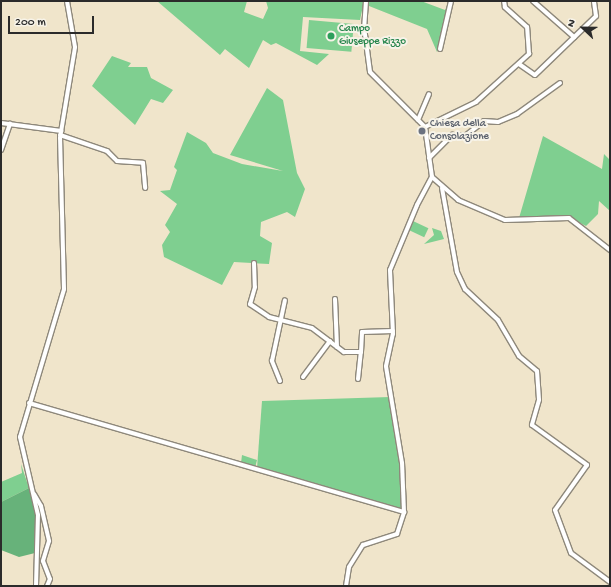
<!DOCTYPE html>
<style>
body{margin:0}
#map{position:relative;width:611px;height:587px;overflow:hidden;background:#f0e5cb;font-family:"Gochi Hand",sans-serif}
div>[style]{position:absolute}
.green>*{inset:0;background:#7fcf90;transform-origin:0 0}
.forest>*{inset:0;background:#67b27a}
.roads{filter:drop-shadow(1px 0 #8e887b) drop-shadow(-1px 0 #8e887b) drop-shadow(0 1px #8e887b) drop-shadow(0 -1px #8e887b)}
.minor>*{height:4px;margin:-2px;padding:0 2px;transform-origin:2px;border-radius:2px;background:#fff}
.dots>*{width:11px;height:11px;translate:-50% -50%;box-sizing:border-box;border:2px solid #f7f3e8;border-radius:50%}
span{translate:-50% -50%;white-space:nowrap;text-align:center;line-height:1.15;-webkit-text-stroke:4px #f7f3e8;paint-order:stroke}
.leisure-label{font-size:11px;color:#27864d}
.left{translate:0 -50%;text-align:left}
.worship-label{font-size:11px;color:#5b616d}
.frame{position:absolute;inset:0;border:2px solid #2b2b2b;pointer-events:none}
.north{position:absolute;left:563px;top:8px;width:40px;height:40px;-webkit-text-stroke:3px #f7f3e8;paint-order:stroke;rotate:292deg;font-size:11px;font-weight:700;line-height:16px;text-align:center;color:#2b2b2b}
.north::after{content:'';display:block;margin:auto;width:14px;height:18px;background:#2b2b2b;clip-path:polygon(50% 0,100% 100%,50% 72%,0 100%)}
.scale{position:absolute;left:8px;top:16px;width:86px;height:18px;box-sizing:border-box;border:2px solid #2b2b2b;border-top:0;padding-left:5px;font-size:12px;line-height:14px;white-space:nowrap;color:#2b2b2b;-webkit-text-stroke:3px #f7f3e8;paint-order:stroke}
</style>
<div id="map">
<div class="green">
<div style="clip-path:polygon(157px 1px,247px 1px,244px 12px,263px 19px,268px 8px,266px 1px,364px 1px,360px 20px,303px 17px,300px 51px,329px 54px,317px 65px,276px 43px,271px 45px,263px 40px,249px 68px,225px 49px,220px 55px)"></div>
<div style="clip-path:polygon(369px 1px,421px 1px,445px 10px,448px 4px,448px 23px,437px 52px,427px 29px,369px 6px)"></div>
<div style="left:309px;top:20px;width:45px;height:28px;rotate:5deg"></div>
<div style="clip-path:polygon(112px 56px,131px 63px,128px 67px,147px 67px,151px 78px,173px 90px,163px 103px,151px 99px,135px 125px,92px 86px)"></div>
<div style="clip-path:polygon(267px 88px,283px 100px,297px 173px,305px 189px,295px 217px,287px 212px,261px 222px,260px 236px,272px 243px,269px 264px,234px 262px,222px 285px,164px 257px,162px 245px,170px 232px,165px 225px,177px 204px,160px 191px,170px 190px,177px 170px,174px 167px,187px 132px,206px 143px,213px 153px,242px 164px,283px 171px,230px 155px)"></div>
<div style="clip-path:polygon(543px 136px,602px 169px,604px 154px,610px 160px,610px 211px,599px 201px,598px 214px,586px 226px,564px 215px,519px 218px)"></div>
<div style="left:413px;top:221px;width:17px;height:10px;rotate:25deg"></div>
<div style="clip-path:polygon(432px 228px,441px 231px,444px 239px,424px 244px,434px 235px)"></div>
<div style="clip-path:polygon(390px 397px,401px 463px,403px 510px,257px 468px,262px 401px)"></div>
<div style="clip-path:polygon(242px 455px,257px 460px,255px 468px,241px 463px)"></div>
<div style="clip-path:polygon(21px 464px,29px 488px,1px 502px,1px 482px,22px 473px)"></div>
</div>
<div class="forest">
<div style="clip-path:polygon(29px 488px,36px 516px,35px 553px,19px 557px,1px 550px,1px 502px)"></div>
</div>
<div class="roads">
<div class="minor">
<div style="left:366px;top:1px;width:26px;rotate:94deg"></div>
<div style="left:364px;top:27px;width:45px;rotate:82.4deg"></div>
<div style="left:370px;top:72px;width:78px;rotate:45deg"></div>
<div style="left:533px;top:1px;width:55px;rotate:41.3deg"></div>
<div style="left:440px;top:49px;width:49px;rotate:-77.1deg"></div>
<div style="left:519px;top:64px;width:19px;rotate:35deg"></div>
<div style="left:535px;top:75px;width:85px;rotate:-44deg"></div>
<div style="left:596px;top:16px;width:15px;rotate:-98deg"></div>
<div style="left:418px;top:120px;width:28px;rotate:-67deg"></div>
<div style="left:1px;top:123px;width:61px;rotate:7.6deg"></div>
<div style="left:425px;top:127px;width:50px;rotate:82deg"></div>
<div style="left:432px;top:177px;width:35px;rotate:41deg"></div>
<div style="left:458px;top:200px;width:51px;rotate:23.1deg"></div>
<div style="left:505px;top:220px;width:64px;rotate:-1.8deg"></div>
<div style="left:569px;top:218px;width:52px;rotate:38deg"></div>
<div style="left:425px;top:127px;width:57px;rotate:-26.1deg"></div>
<div style="left:476px;top:102px;width:72px;rotate:-42.2deg"></div>
<div style="left:529px;top:54px;width:27px;rotate:-94deg"></div>
<div style="left:527px;top:27px;width:30px;rotate:-138deg"></div>
<div style="left:505px;top:7px;width:6px;rotate:-99deg"></div>
<div style="left:60px;top:135px;width:50px;rotate:18.8deg"></div>
<div style="left:107px;top:151px;width:14px;rotate:45deg"></div>
<div style="left:117px;top:161px;width:26px;rotate:4deg"></div>
<div style="left:143px;top:163px;width:25px;rotate:85deg"></div>
<div style="left:1px;top:150px;width:28px;rotate:-71deg"></div>
<div style="left:429px;top:158px;width:33px;rotate:-45deg"></div>
<div style="left:452px;top:135px;width:13px;rotate:4deg"></div>
<div style="left:465px;top:136px;width:24px;rotate:-38deg"></div>
<div style="left:484px;top:121px;width:14px;rotate:4deg"></div>
<div style="left:498px;top:122px;width:21px;rotate:-23deg"></div>
<div style="left:517px;top:114px;width:53px;rotate:-35.8deg"></div>
<div style="left:442px;top:188px;width:85px;rotate:79.9deg"></div>
<div style="left:457px;top:272px;width:19px;rotate:65deg"></div>
<div style="left:465px;top:289px;width:45px;rotate:43.2deg"></div>
<div style="left:498px;top:320px;width:42px;rotate:59.7deg"></div>
<div style="left:519px;top:356px;width:23px;rotate:40deg"></div>
<div style="left:537px;top:371px;width:29px;rotate:86deg"></div>
<div style="left:539px;top:400px;width:26px;rotate:106deg"></div>
<div style="left:532px;top:425px;width:68px;rotate:36deg"></div>
<div style="left:587px;top:465px;width:55px;rotate:125.4deg"></div>
<div style="left:555px;top:510px;width:46px;rotate:69.6deg"></div>
<div style="left:571px;top:553px;width:49px;rotate:36.6deg"></div>
<div style="left:254px;top:263px;width:24px;rotate:88deg"></div>
<div style="left:255px;top:287px;width:18px;rotate:106deg"></div>
<div style="left:250px;top:304px;width:23px;rotate:34deg"></div>
<div style="left:269px;top:317px;width:44px;rotate:14.3deg"></div>
<div style="left:312px;top:328px;width:40px;rotate:37deg"></div>
<div style="left:344px;top:352px;width:17px"></div>
<div style="left:361px;top:352px;width:20px;rotate:-87deg"></div>
<div style="left:362px;top:332px;width:31px;rotate:-2deg"></div>
<div style="left:335px;top:299px;width:48px;rotate:87.6deg"></div>
<div style="left:303px;top:377px;width:45px;rotate:-53.1deg"></div>
<div style="left:358px;top:379px;width:27px;rotate:-84deg"></div>
<div style="left:280px;top:381px;width:22px;rotate:-112deg"></div>
<div style="left:272px;top:361px;width:62px;rotate:-78deg"></div>
<div style="left:29px;top:403px;width:391px;rotate:16.2deg"></div>
<div style="left:34px;top:494px;width:14px;rotate:60deg"></div>
<div style="left:41px;top:506px;width:36px;rotate:77deg"></div>
<div style="left:49px;top:541px;width:21px;rotate:107deg"></div>
<div style="left:43px;top:561px;width:19px;rotate:69deg"></div>
<div style="left:50px;top:579px;width:8px;rotate:113deg"></div>
<div style="left:36px;top:586px;width:71px;rotate:-88.4deg"></div>
<div style="left:38px;top:515px;width:80px;rotate:-103deg"></div>
<div style="left:20px;top:437px;width:154px;rotate:-73.4deg"></div>
<div style="left:64px;top:289px;width:151px;rotate:-91.5deg"></div>
<div style="left:60px;top:138px;width:92px;rotate:-80.6deg"></div>
<div style="left:75px;top:47px;width:47px;rotate:-99.9deg"></div>
<div style="left:346px;top:586px;width:19px;rotate:-81deg"></div>
<div style="left:349px;top:567px;width:26px;rotate:-58deg"></div>
<div style="left:363px;top:545px;width:36px;rotate:-18deg"></div>
<div style="left:397px;top:534px;width:23px;rotate:-72deg"></div>
<div style="left:404px;top:512px;width:49px;rotate:-92.3deg"></div>
<div style="left:402px;top:463px;width:98px;rotate:-99.4deg"></div>
<div style="left:386px;top:366px;width:33px;rotate:-78deg"></div>
<div style="left:393px;top:334px;width:64px;rotate:-92.7deg"></div>
<div style="left:390px;top:270px;width:70px;rotate:-67.4deg"></div>
<div style="left:417px;top:205px;width:32px;rotate:-62deg"></div>
</div>
</div>
<div class="dots">
<div style="left:331px;top:36px;background:#2e9e5b"></div>
<div style="left:422px;top:131px;background:#6b7280"></div>
</div>
<div class="leisure-label">
<span class="left" style="left:339px;top:36px">Campo<br>Giuseppe Rizzo</span>
</div>
<div class="worship-label">
<span class="left" style="left:430px;top:131px">Chiesa della<br>Consolazione</span>
</div>
<div class="frame"></div>
<div class="north">N</div>
<div class="scale">200 m</div>
</div>
